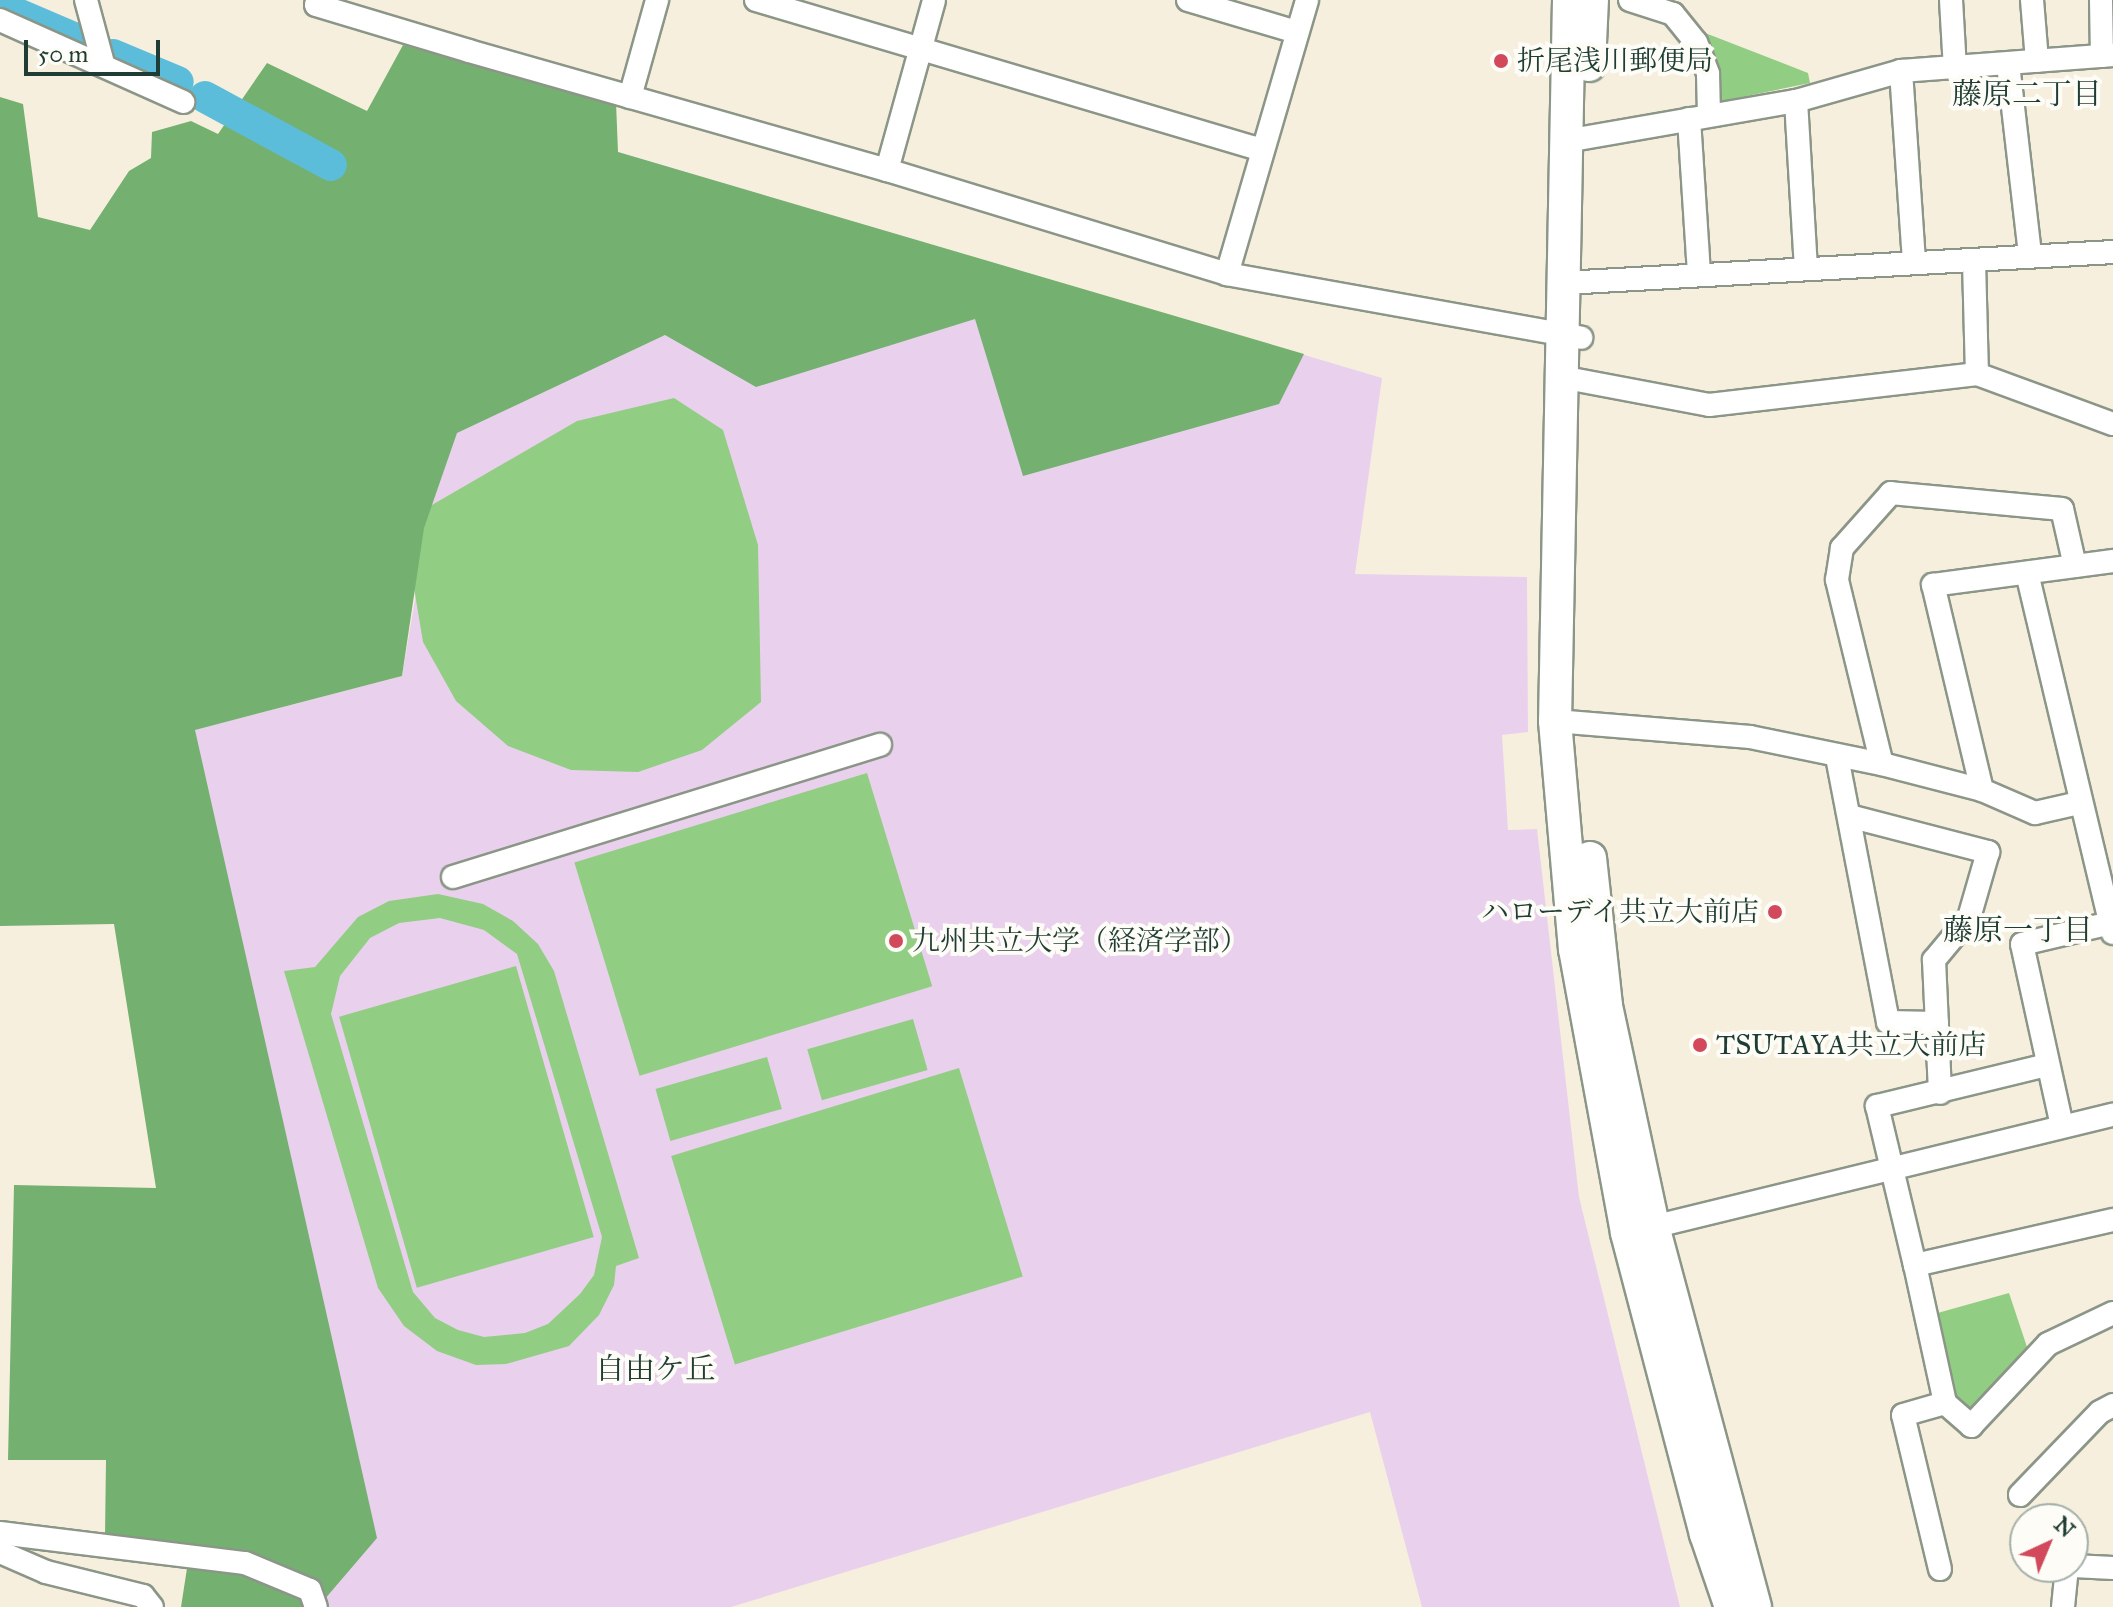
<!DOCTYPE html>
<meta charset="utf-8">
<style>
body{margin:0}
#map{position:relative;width:2113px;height:1607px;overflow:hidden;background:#f7efdd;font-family:"IM FELL Great Primer","Noto Serif JP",serif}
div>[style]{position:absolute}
.built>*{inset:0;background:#e9d1ed}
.green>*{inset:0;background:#91cd82;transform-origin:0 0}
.forest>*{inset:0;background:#74b070}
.river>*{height:32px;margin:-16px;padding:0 16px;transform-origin:16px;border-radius:16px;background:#5cbddb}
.roads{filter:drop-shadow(2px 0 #8b9688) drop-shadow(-2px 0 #8b9688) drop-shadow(0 2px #8b9688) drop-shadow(0 -2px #8b9688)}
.street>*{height:22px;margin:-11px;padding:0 11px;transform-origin:11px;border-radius:11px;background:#fff}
.secondary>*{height:32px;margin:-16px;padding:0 16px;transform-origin:16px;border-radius:16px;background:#fff}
.dots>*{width:22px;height:22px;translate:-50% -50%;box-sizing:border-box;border:4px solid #fdfcf7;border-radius:50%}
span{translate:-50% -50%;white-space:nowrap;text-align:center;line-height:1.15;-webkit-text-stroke:8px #fdfcf7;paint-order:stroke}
.poi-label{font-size:28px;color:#1f3d34}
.left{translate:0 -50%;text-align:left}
.right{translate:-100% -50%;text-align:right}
.neighbourhood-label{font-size:30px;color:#1f3d34}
.north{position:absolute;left:2009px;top:1503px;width:80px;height:80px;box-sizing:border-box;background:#fdfcf7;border:2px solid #a4b0a9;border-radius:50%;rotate:44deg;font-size:22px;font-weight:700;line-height:32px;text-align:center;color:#1f3d34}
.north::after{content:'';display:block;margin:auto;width:28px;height:36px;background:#d1495b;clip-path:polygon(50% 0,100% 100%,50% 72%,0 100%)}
.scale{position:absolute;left:24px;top:40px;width:136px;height:36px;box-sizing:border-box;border:4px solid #1f3d34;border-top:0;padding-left:10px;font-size:24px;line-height:28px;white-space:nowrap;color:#1f3d34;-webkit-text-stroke:6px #fdfcf7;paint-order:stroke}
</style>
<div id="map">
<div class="built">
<div style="clip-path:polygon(618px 152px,1382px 378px,1355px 574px,1527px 577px,1528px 732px,1502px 735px,1508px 830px,1537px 829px,1579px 1197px,1680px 1607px,1422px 1607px,1370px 1412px,731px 1607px,318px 1607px,194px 730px,402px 676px,446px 416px)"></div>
</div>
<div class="green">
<div style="clip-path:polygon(1700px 31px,1808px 73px,1810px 83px,1718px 102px,1714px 55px)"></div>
<div style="clip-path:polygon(674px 398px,723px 430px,758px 545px,761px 702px,702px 750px,638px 772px,571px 770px,508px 746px,456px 701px,423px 642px,412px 576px,425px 509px,577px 421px)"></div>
<div style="left:867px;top:773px;width:223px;height:306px;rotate:73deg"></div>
<div style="clip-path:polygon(evenodd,438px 894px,483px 904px,513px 921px,538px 944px,554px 971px,639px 1258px,616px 1266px,614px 1285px,599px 1315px,569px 1346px,506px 1364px,476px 1365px,437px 1351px,404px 1326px,378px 1288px,284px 971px,315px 967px,358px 917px,389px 901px,438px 894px,440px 918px,484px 930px,517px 954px,602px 1237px,594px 1275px,580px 1294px,548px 1324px,525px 1333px,484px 1337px,458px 1330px,435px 1318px,413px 1292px,331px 1014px,340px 976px,370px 938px,399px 923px,440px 918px)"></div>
<div style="left:516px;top:966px;width:282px;height:184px;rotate:74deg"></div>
<div style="left:913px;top:1019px;width:53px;height:110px;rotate:74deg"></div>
<div style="left:767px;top:1057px;width:54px;height:116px;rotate:74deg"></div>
<div style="left:959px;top:1068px;width:218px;height:301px;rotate:73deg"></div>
<div style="clip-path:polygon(2009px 1293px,2029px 1353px,1969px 1413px,1953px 1400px,1934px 1314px)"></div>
</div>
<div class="forest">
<div style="clip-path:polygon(403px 45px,616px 102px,618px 152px,1304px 354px,1279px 404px,1023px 476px,975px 319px,756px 387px,665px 335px,457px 433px,424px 528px,402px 676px,195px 730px,377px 1538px,318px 1607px,181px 1607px,190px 1549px,105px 1536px,106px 1460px,8px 1460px,14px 1185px,156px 1188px,114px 924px,0 926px,0 97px,23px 104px,38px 217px,90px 230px,129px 171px,151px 158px,152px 132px,191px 121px,218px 134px,267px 63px,367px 111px)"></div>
</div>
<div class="river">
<div style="left:8px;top:10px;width:82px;rotate:23.1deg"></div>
<div style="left:113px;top:55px;width:70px;rotate:22.6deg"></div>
<div style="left:205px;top:97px;width:143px;rotate:28.4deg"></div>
</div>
<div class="roads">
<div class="street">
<div style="left:86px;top:0;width:65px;rotate:74.9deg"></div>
<div style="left:318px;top:0;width:5px;rotate:112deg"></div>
<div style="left:316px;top:5px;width:160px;rotate:16.7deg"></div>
<div style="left:469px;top:51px;width:435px;rotate:15.9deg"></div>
<div style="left:887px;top:170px;width:356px;rotate:17deg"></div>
<div style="left:1227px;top:274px;width:360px;rotate:10.2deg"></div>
<div style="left:756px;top:0;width:528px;rotate:16.51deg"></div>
<div style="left:1188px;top:0;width:114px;rotate:16.4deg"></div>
<div style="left:1630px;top:0;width:45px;rotate:18deg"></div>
<div style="left:1673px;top:14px;width:36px;rotate:51deg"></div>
<div style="left:1696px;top:42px;width:34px;rotate:69deg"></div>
<div style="left:1708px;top:74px;width:41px;rotate:88.6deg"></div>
<div style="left:1951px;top:0;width:69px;rotate:86.7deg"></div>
<div style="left:2032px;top:0;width:61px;rotate:85.3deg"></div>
<div style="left:2101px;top:0;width:56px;rotate:89deg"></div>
<div style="left:0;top:20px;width:201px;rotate:24.1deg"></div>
<div style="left:2008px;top:64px;width:192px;rotate:83.4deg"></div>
<div style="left:1901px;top:71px;width:190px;rotate:86.1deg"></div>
<div style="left:630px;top:97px;width:101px;rotate:-74.4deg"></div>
<div style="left:1796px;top:101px;width:168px;rotate:86.6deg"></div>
<div style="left:1689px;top:119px;width:156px;rotate:86.3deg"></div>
<div style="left:1566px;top:141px;width:233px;rotate:-9.9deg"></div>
<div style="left:1796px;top:101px;width:109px;rotate:-15.9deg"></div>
<div style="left:1901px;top:71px;width:213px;rotate:-4.3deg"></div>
<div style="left:887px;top:170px;width:176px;rotate:-74.5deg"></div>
<div style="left:1974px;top:261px;width:113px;rotate:88.5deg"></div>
<div style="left:1227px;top:274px;width:285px;rotate:-73.7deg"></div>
<div style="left:1564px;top:283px;width:550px;rotate:-3.23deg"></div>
<div style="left:1561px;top:377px;width:151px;rotate:10.7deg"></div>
<div style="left:1709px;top:405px;width:270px;rotate:-6.6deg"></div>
<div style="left:1977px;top:374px;width:145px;rotate:20.2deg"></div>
<div style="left:2075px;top:566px;width:58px;rotate:-102.8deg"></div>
<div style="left:2062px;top:509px;width:172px;rotate:-174.7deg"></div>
<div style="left:1891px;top:493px;width:74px;rotate:131.7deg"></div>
<div style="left:1842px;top:548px;width:32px;rotate:99deg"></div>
<div style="left:1837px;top:580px;width:189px;rotate:76.3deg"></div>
<div style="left:1882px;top:764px;width:103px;rotate:14.6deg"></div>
<div style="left:1982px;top:790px;width:58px;rotate:23.5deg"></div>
<div style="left:2035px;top:813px;width:45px;rotate:-12.8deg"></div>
<div style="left:2027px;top:573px;width:370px;rotate:76.6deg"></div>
<div style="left:1555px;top:721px;width:196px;rotate:4.7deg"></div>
<div style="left:1750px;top:737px;width:135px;rotate:11.6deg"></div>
<div style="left:1837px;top:757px;width:270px;rotate:79.1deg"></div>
<div style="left:1888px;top:1022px;width:49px;rotate:1.2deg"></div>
<div style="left:1982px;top:790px;width:211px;rotate:-103.4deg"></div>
<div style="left:1933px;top:585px;width:182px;rotate:-7.6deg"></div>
<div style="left:1849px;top:816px;width:144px;rotate:14.5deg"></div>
<div style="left:1988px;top:852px;width:69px;rotate:106.1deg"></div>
<div style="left:1969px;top:918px;width:55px;rotate:129.8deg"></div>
<div style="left:1934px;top:960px;width:133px;rotate:87.4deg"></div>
<div style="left:453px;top:877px;width:447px;rotate:-17.2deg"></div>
<div style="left:2047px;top:1065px;width:175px;rotate:166.4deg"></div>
<div style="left:1877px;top:1106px;width:163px;rotate:76.6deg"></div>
<div style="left:1915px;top:1265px;width:203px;rotate:-12.8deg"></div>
<div style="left:2062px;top:1126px;width:186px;rotate:-102.4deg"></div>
<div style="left:2022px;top:944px;width:91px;rotate:-13.3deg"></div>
<div style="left:1640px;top:1230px;width:487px;rotate:-13.7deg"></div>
<div style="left:1915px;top:1265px;width:141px;rotate:77.7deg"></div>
<div style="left:1945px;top:1403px;width:35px;rotate:41deg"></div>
<div style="left:1971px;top:1426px;width:112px;rotate:-46.8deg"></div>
<div style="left:2048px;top:1344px;width:72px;rotate:-25.5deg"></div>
<div style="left:2020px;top:1495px;width:115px;rotate:-46.1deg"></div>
<div style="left:2100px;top:1412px;width:15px;rotate:-28deg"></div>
<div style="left:0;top:1533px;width:247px;rotate:7deg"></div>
<div style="left:245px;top:1563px;width:70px;rotate:22.6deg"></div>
<div style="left:310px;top:1590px;width:18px;rotate:71deg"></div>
<div style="left:0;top:1552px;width:50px;rotate:23.5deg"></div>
<div style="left:46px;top:1572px;width:100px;rotate:13.9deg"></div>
<div style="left:143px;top:1596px;width:14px;rotate:51deg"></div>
<div style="left:2073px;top:1566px;width:40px;rotate:2.9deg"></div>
<div style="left:1940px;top:1569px;width:158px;rotate:-103.5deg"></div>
<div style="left:1903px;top:1415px;width:44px;rotate:-15.9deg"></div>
<div style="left:2063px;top:1607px;width:40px;rotate:-84.3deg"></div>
</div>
<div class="secondary">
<div style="left:1569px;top:0;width:721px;rotate:91.11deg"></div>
<div style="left:1555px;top:721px;width:229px;rotate:85deg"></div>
<div style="left:1575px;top:949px;width:289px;rotate:79.6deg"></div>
<div style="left:1627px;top:1233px;width:311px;rotate:75.3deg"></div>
<div style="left:1706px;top:1534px;width:77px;rotate:71.1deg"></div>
<div style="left:1589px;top:65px;width:65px;rotate:-87.4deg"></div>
<div style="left:1590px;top:858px;width:149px;rotate:83.8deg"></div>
<div style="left:1606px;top:1006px;width:225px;rotate:77.9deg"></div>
<div style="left:1653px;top:1226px;width:394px;rotate:75deg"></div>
</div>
</div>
<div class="dots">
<div style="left:1501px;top:61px;background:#d1495b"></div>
<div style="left:1775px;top:912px;background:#d1495b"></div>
<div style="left:896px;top:941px;background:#d1495b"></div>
<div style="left:1700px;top:1045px;background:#d1495b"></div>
</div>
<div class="poi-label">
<span class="left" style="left:1517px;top:61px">折尾浅川郵便局</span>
<span class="right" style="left:1759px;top:912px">ハローデイ共立大前店</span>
<span class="left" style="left:912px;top:941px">九州共立大学（経済学部）</span>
<span class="left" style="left:1716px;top:1045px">TSUTAYA共立大前店</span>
</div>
<div class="neighbourhood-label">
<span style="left:2027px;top:94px">藤原二丁目</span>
<span style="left:2018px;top:930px">藤原一丁目</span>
<span style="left:655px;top:1369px">自由ケ丘</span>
</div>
<div class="north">N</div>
<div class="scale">50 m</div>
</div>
